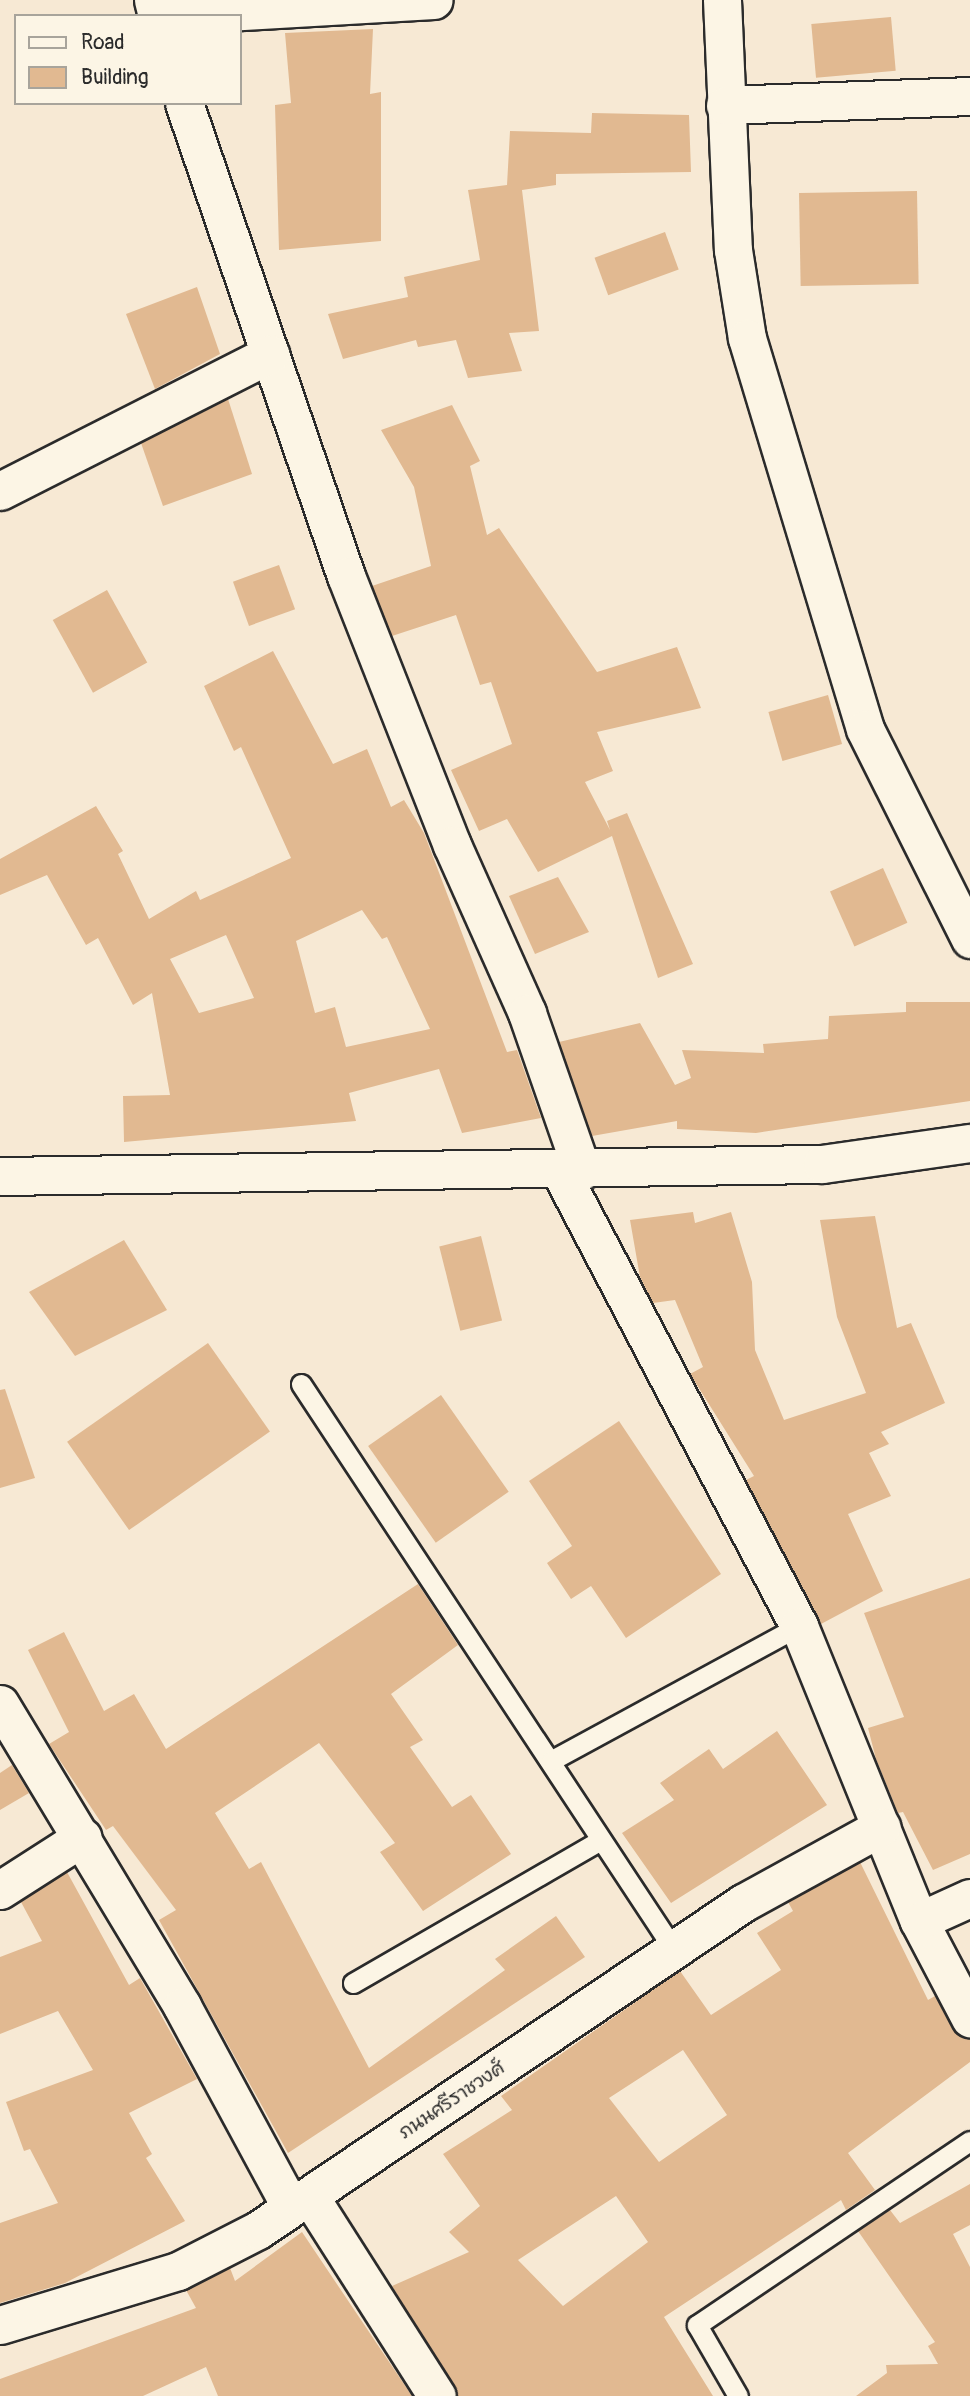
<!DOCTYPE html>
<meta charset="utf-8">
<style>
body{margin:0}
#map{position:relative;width:970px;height:2396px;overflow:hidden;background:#f7e9d4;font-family:Pangolin,"Playpen Sans Thai",sans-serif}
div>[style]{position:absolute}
.building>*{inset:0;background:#e1b991;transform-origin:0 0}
.roads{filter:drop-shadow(2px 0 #2b2b2b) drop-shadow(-2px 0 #2b2b2b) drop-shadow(0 2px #2b2b2b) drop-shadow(0 -2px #2b2b2b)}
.lane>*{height:19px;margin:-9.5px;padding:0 9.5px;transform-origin:9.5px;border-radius:9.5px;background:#fcf5e5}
.street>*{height:37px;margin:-18.5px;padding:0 18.5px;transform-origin:18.5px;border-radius:18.5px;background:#fcf5e5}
span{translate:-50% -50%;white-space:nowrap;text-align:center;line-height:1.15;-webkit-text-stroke:5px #fcf5e5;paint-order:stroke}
.street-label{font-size:19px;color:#2b2b2b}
.legend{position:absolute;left:14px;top:14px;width:228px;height:91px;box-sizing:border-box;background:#fcf5e5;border:2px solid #a8a49b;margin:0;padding:9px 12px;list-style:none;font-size:21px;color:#2b2b2b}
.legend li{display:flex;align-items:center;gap:14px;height:35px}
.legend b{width:35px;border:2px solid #a8a49b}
</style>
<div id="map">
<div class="building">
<div style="left:891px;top:17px;width:54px;height:80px;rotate:85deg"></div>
<div style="clip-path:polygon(373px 29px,370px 94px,381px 92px,381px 241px,279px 250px,275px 105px,291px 103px,285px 33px)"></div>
<div style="clip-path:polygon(592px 113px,689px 115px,691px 172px,556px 174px,556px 185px,522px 190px,539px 331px,509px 333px,522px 371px,468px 378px,456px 340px,418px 347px,416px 340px,343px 359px,328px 314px,408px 297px,404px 277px,480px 260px,468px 190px,507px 185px,510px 131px,591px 133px)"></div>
<div style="left:917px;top:191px;width:93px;height:118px;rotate:89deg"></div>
<div style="left:665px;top:232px;width:40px;height:75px;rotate:70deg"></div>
<div style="clip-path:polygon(197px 287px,220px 354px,155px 389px,126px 314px)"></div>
<div style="clip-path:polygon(228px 399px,252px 474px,163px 506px,141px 443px)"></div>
<div style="clip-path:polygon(452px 405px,480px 461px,470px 466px,487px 535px,499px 528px,597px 672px,677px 647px,701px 708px,597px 732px,613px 771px,585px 782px,610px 830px,607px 821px,627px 813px,693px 964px,658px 978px,612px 836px,538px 872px,507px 819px,479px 831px,451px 770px,512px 744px,491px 682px,480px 685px,456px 615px,392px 636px,372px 586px,431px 566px,414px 487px,381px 430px)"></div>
<div style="left:279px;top:565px;width:47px;height:49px;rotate:70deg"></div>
<div style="left:107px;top:590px;width:83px;height:62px;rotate:61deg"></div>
<div style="clip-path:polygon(evenodd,273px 651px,333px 764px,367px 749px,391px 807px,404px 800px,424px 833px,507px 1052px,517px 1050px,541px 1118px,462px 1133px,439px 1069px,349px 1093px,356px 1121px,124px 1142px,123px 1096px,170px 1095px,152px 993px,133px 1005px,98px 938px,86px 945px,47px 875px,0 895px,0 859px,96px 806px,123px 851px,118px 854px,149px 919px,196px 891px,200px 900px,291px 858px,241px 747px,234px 751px,204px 686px,273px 651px,362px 910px,382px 939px,387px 937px,430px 1029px,346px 1047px,335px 1007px,315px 1013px,296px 941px,362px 910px,273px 651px,226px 935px,254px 998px,199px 1013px,170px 959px,226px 935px)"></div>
<div style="left:828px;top:695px;width:51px;height:62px;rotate:74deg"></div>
<div style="left:883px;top:868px;width:60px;height:58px;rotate:66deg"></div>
<div style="clip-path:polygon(558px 877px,589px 932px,535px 954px,509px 896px)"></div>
<div style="clip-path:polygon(906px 1002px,970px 1002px,970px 1101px,756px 1133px,677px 1129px,677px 1121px,592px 1136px,559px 1042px,640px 1023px,675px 1085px,691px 1078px,682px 1050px,764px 1053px,763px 1044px,828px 1039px,829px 1016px,906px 1012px)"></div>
<div style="clip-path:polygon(693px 1212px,695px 1223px,731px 1212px,752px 1282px,755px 1350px,784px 1420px,866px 1393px,837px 1317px,820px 1220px,875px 1216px,897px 1328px,911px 1323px,945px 1403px,881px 1432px,889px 1444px,869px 1453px,891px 1496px,848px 1514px,883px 1591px,821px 1624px,746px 1480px,754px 1476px,690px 1374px,703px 1367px,675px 1300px,653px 1303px,640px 1277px,630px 1220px)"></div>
<div style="left:481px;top:1236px;width:87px;height:43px;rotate:76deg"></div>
<div style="clip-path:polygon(124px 1240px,167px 1310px,75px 1356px,29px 1292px)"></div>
<div style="left:208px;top:1343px;width:108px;height:172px;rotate:55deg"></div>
<div style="clip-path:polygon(5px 1389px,35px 1478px,0 1488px,0 1390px)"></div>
<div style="left:441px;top:1395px;width:118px;height:89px;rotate:55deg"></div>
<div style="clip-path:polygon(619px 1421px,721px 1574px,626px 1638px,591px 1586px,571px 1599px,547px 1563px,572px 1546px,529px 1481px)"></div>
<div style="clip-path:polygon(970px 1578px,970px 1854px,933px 1870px,903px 1812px,898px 1813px,876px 1759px,868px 1728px,904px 1717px,864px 1613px)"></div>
<div style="clip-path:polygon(418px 1584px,458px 1645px,391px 1694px,423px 1740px,410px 1747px,452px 1807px,471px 1795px,511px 1854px,423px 1911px,380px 1852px,395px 1843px,319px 1743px,215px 1813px,249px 1869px,261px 1862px,369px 2068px,505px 1970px,495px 1959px,556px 1916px,585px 1957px,288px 2153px,159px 1920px,176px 1910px,113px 1826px,106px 1830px,49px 1744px,69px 1732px,28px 1650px,64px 1632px,104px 1711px,134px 1694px,166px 1749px)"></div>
<div style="clip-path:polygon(777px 1731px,827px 1805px,671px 1903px,622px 1833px,674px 1800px,660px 1783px,709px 1749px,723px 1769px)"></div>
<div style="clip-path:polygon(12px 1765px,29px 1793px,0 1810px,0 1773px)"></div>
<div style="clip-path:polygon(evenodd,860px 1862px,928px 2000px,935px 1996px,952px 2028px,970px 2039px,970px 2062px,848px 2153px,875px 2190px,846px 2210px,841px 2200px,664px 2317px,713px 2396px,458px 2396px,392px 2286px,469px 2252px,449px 2232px,480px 2206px,443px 2154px,512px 2110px,501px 2096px,680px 1971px,711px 2015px,781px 1970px,757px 1933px,793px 1911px,788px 1902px,860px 1862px,683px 2050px,727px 2115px,659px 2162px,609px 2098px,683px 2050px,860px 1862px,616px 2196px,648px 2242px,563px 2306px,518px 2260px,616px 2196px)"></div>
<div style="clip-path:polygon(67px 1872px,129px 1985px,140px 1978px,197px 2079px,129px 2113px,152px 2154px,146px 2158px,185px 2221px,65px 2283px,0 2303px,0 2223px,58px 2203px,30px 2149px,24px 2151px,6px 2102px,93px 2070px,58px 2011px,0 2034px,0 1957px,42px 1941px,21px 1902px)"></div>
<div style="clip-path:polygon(970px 2184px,970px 2225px,953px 2234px,970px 2267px,970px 2396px,856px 2396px,887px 2373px,886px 2365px,938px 2364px,928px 2346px,935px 2342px,858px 2231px,890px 2210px,900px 2223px)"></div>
<div style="clip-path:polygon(302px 2232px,412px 2396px,218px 2396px,206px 2367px,143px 2396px,0 2396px,0 2379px,196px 2308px,186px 2290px,230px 2268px,235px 2281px)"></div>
</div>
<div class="roads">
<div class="lane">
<div style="left:301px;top:1384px;width:678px;rotate:56.61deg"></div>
<div style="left:552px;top:1760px;width:281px;rotate:-28.5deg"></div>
<div style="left:353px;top:1983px;width:286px;rotate:-30deg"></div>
<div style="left:738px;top:2396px;width:82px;rotate:-120deg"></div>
<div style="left:697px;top:2325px;width:329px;rotate:-34deg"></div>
</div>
<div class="street">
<div style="left:153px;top:0;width:16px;rotate:76deg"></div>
<div style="left:157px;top:16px;width:277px;rotate:-3.3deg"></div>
<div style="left:722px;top:0;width:250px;rotate:87.5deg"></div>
<div style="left:733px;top:250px;width:89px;rotate:81deg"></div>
<div style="left:747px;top:338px;width:408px;rotate:73.2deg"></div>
<div style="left:865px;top:729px;width:235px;rotate:63.4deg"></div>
<div style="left:184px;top:103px;width:500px;rotate:71.1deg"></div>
<div style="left:346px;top:576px;width:289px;rotate:68.5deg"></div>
<div style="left:452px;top:845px;width:184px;rotate:65.9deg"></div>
<div style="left:527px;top:1013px;width:167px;rotate:70.8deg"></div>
<div style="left:725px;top:105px;width:245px;rotate:-2.1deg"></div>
<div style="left:0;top:491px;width:303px;rotate:-26.9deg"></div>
<div style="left:560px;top:1171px;width:514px;rotate:62.29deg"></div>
<div style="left:799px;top:1626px;width:318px;rotate:67.9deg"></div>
<div style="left:919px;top:1921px;width:110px;rotate:62.3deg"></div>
<div style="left:0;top:1176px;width:822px;rotate:-0.84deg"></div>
<div style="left:822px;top:1164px;width:149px;rotate:-8.1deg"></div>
<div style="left:0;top:1704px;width:353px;rotate:58.9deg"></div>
<div style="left:182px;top:2006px;width:227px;rotate:61.6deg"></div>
<div style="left:0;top:1890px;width:98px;rotate:-32.6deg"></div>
<div style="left:919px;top:1921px;width:56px;rotate:-24.3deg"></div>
<div style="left:310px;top:2197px;width:236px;rotate:57.5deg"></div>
<div style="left:0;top:2325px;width:186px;rotate:-16.9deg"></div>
<div style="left:178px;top:2271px;width:90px;rotate:-27.1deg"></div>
<div style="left:258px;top:2230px;width:585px;rotate:-33.99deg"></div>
<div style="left:743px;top:1903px;width:158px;rotate:-28.8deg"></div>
</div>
</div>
<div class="street-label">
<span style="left:452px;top:2101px;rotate:-34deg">ภนนศรีราชวงศ์</span>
</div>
<ul class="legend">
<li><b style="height:9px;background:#fcf5e5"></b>Road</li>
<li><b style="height:19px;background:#e1b991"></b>Building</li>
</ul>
</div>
